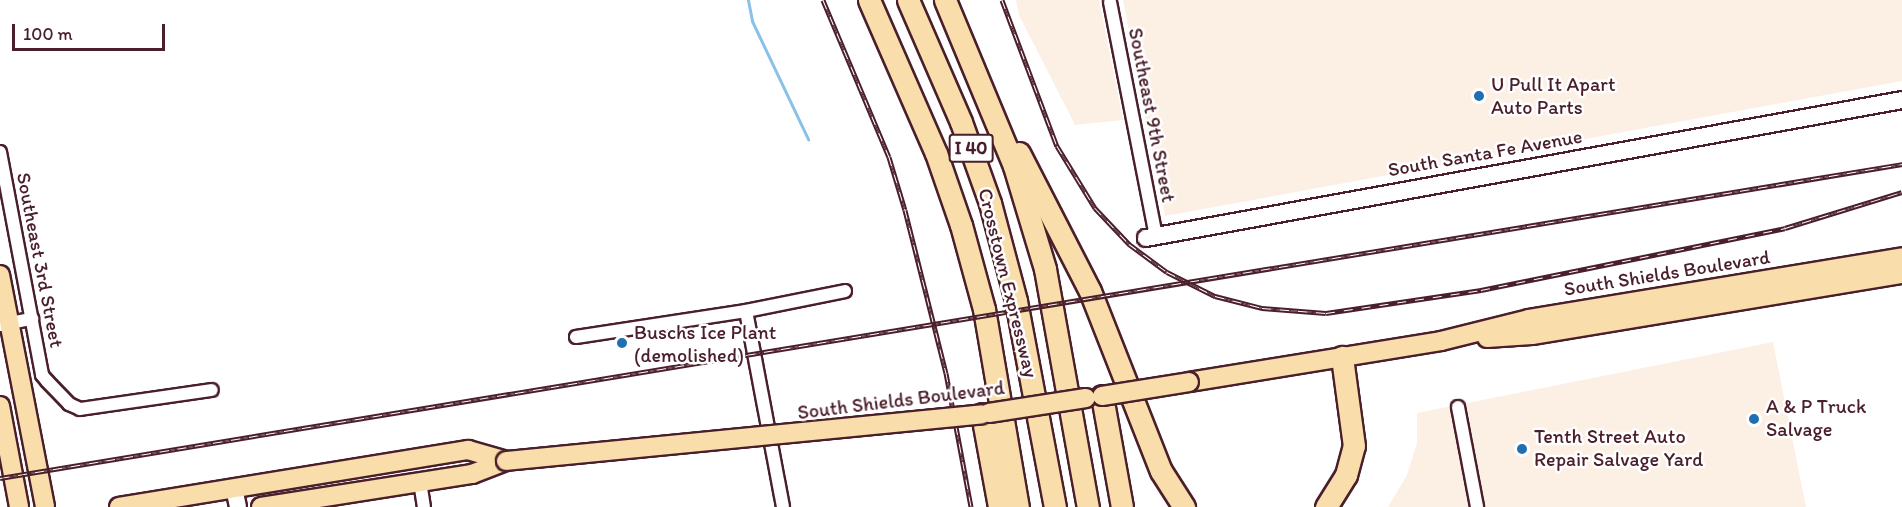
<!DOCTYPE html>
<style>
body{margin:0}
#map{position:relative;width:1902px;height:507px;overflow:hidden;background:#fff;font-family:Itim,sans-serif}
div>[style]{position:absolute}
.built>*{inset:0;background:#fcefe4}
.stream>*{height:3px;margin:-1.5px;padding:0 1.5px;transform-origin:1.5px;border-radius:1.5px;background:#8ac1e8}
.roads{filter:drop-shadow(2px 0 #4a1f2b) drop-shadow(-2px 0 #4a1f2b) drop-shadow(0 2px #4a1f2b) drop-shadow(0 -2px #4a1f2b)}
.street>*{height:12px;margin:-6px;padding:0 6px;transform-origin:6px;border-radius:6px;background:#fff}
.secondary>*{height:16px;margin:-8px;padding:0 8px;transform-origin:8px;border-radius:8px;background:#fff}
.primary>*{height:18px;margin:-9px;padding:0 9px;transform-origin:9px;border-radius:9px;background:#f9deab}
.highway>*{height:21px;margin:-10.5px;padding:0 10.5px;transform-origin:10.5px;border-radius:10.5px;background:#f9deab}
.rail>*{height:5px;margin-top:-2.5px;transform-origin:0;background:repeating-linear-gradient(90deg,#fff 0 9px,#4a1f2b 0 18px);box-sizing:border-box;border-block:2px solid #4a1f2b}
.bridges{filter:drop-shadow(2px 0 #4a1f2b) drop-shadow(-2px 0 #4a1f2b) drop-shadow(0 2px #4a1f2b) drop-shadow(0 -2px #4a1f2b)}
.primary-bridge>*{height:18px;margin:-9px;padding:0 9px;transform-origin:9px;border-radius:9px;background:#f9deab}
.dots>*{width:16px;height:16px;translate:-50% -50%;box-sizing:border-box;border:3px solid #fff;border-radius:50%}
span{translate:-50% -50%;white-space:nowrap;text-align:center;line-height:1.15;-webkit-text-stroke:5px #fff;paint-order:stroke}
.shield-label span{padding:2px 4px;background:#fff;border:2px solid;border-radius:4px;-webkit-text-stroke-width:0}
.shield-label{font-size:18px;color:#4a1f2b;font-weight:700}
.poi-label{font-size:20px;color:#4a1f2b}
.left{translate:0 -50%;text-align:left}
.street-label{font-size:20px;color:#4a1f2b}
.scale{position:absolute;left:12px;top:24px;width:153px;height:27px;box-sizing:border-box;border:3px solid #4a1f2b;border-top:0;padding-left:8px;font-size:18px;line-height:21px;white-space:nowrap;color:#4a1f2b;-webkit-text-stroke:4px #fff;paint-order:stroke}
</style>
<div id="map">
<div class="built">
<div style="clip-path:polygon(1016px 0,1099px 0,1123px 120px,1075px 125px,1019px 15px)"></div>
<div style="clip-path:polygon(1123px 0,1902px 0,1902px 81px,1165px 216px)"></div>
<div style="clip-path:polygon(1773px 342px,1806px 507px,1388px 507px,1407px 475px,1417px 443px,1417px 413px)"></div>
</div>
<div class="stream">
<div style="left:748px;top:0;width:21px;rotate:79deg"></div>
<div style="left:752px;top:21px;width:131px;rotate:64.6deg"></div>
</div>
<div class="roads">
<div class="street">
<div style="left:1110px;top:2px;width:238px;rotate:78.9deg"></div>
<div style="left:0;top:152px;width:227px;rotate:79.3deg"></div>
<div style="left:42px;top:375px;width:8px;rotate:50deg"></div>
<div style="left:47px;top:381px;width:32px;rotate:46deg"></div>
<div style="left:69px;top:404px;width:12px;rotate:24deg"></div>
<div style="left:80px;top:409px;width:133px;rotate:-8.2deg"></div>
<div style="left:746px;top:311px;width:199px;rotate:79.3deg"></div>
<div style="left:0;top:325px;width:33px;rotate:-11deg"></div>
<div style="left:576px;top:337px;width:172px;rotate:-8.7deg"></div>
<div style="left:746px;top:311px;width:101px;rotate:-11.4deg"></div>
<div style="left:1458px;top:407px;width:102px;rotate:79.2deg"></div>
<div style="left:420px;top:482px;width:25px;rotate:81deg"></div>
</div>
<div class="secondary">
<div style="left:1146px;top:238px;width:768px;rotate:-10.34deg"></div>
<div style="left:234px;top:488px;width:19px;rotate:78deg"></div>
</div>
<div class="primary">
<div style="left:0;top:275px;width:236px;rotate:79deg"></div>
<div style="left:1487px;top:338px;width:45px;rotate:-3.8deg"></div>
<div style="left:1532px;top:335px;width:375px;rotate:-9.4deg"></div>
<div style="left:1189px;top:382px;width:255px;rotate:-9.2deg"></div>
<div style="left:1441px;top:341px;width:91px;rotate:-14deg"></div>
<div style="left:1529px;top:319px;width:378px;rotate:-9.4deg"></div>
<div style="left:0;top:406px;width:103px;rotate:79.3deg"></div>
<div style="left:119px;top:507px;width:354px;rotate:-9.3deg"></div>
<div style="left:468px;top:450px;width:40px;rotate:16deg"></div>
<div style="left:261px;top:507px;width:214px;rotate:-8.9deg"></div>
<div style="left:472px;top:474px;width:36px;rotate:-21deg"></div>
</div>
<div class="highway">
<div style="left:869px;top:0;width:167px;rotate:66.4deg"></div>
<div style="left:936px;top:153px;width:76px;rotate:70.9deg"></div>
<div style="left:961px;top:225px;width:87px;rotate:74.7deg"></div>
<div style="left:984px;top:309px;width:201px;rotate:80.3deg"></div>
<div style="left:908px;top:0;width:133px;rotate:66.5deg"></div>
<div style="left:961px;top:122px;width:86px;rotate:70.3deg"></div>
<div style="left:990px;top:203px;width:101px;rotate:75.1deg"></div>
<div style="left:1016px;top:301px;width:210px;rotate:79.3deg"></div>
<div style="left:945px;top:0;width:180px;rotate:67.4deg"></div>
<div style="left:1014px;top:166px;width:108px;rotate:73.2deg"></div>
<div style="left:1045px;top:269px;width:242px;rotate:79.8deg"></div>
<div style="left:1019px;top:153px;width:155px;rotate:62.8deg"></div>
<div style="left:1090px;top:291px;width:193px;rotate:68.5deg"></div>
<div style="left:1161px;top:471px;width:43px;rotate:57.4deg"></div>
<div style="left:1102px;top:396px;width:113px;rotate:79.8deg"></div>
<div style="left:982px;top:414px;width:95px;rotate:79.6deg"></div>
<div style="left:1326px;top:507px;width:38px;rotate:-58deg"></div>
<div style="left:1346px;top:475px;width:30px;rotate:-75deg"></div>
<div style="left:1354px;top:446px;width:90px;rotate:-97.7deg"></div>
</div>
</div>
<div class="rail">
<div style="left:823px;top:0;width:170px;rotate:67.2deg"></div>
<div style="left:889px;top:157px;width:55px;rotate:73.2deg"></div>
<div style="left:905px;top:210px;width:168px;rotate:75.9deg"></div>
<div style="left:946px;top:373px;width:136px;rotate:79.4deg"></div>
<div style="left:1002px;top:0;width:156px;rotate:69.4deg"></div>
<div style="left:1057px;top:146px;width:73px;rotate:58.5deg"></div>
<div style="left:1095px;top:208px;width:50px;rotate:46.6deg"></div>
<div style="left:1129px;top:244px;width:47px;rotate:36.4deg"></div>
<div style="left:1167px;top:272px;width:54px;rotate:26.6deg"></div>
<div style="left:1215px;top:296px;width:49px;rotate:14.3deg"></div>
<div style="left:1262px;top:308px;width:64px;rotate:4.5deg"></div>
<div style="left:1326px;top:313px;width:157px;rotate:-8.4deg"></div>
<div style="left:1481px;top:290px;width:310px;rotate:-11.5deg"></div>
<div style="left:1785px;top:228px;width:122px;rotate:-17.1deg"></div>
<div style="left:0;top:478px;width:1928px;rotate:-9.37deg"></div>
</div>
<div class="bridges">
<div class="primary-bridge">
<div style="left:1102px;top:396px;width:88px;rotate:-9.1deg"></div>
<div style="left:989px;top:413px;width:98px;rotate:-8.8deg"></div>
<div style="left:506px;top:461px;width:478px;rotate:-5.6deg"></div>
</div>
</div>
<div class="dots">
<div style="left:1479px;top:96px;background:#1f6fb2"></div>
<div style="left:622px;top:343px;background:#1f6fb2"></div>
<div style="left:1754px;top:419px;background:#1f6fb2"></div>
<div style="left:1522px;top:449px;background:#1f6fb2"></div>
</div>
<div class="shield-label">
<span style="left:971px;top:148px">I 40</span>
</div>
<div class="poi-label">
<span class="left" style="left:1491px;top:96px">U Pull It Apart<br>Auto Parts</span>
<span class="left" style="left:634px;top:344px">Buschs Ice Plant<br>(demolished)</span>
<span class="left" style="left:1766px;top:418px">A &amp; P Truck<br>Salvage</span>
<span class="left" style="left:1534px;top:448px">Tenth Street Auto<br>Repair Salvage Yard</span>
</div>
<div class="street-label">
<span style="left:1152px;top:115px;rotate:79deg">Southeast 9th Street</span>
<span style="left:1485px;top:153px;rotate:-10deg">South Santa Fe Avenue</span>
<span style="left:40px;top:260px;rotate:79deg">Southeast 3rd Street</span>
<span style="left:1667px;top:273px;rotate:-9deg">South Shields Boulevard</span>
<span style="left:1008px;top:283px;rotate:76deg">Crosstown Expressway</span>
<span style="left:901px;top:400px;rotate:-7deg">South Shields Boulevard</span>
</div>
<div class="scale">100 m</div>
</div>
